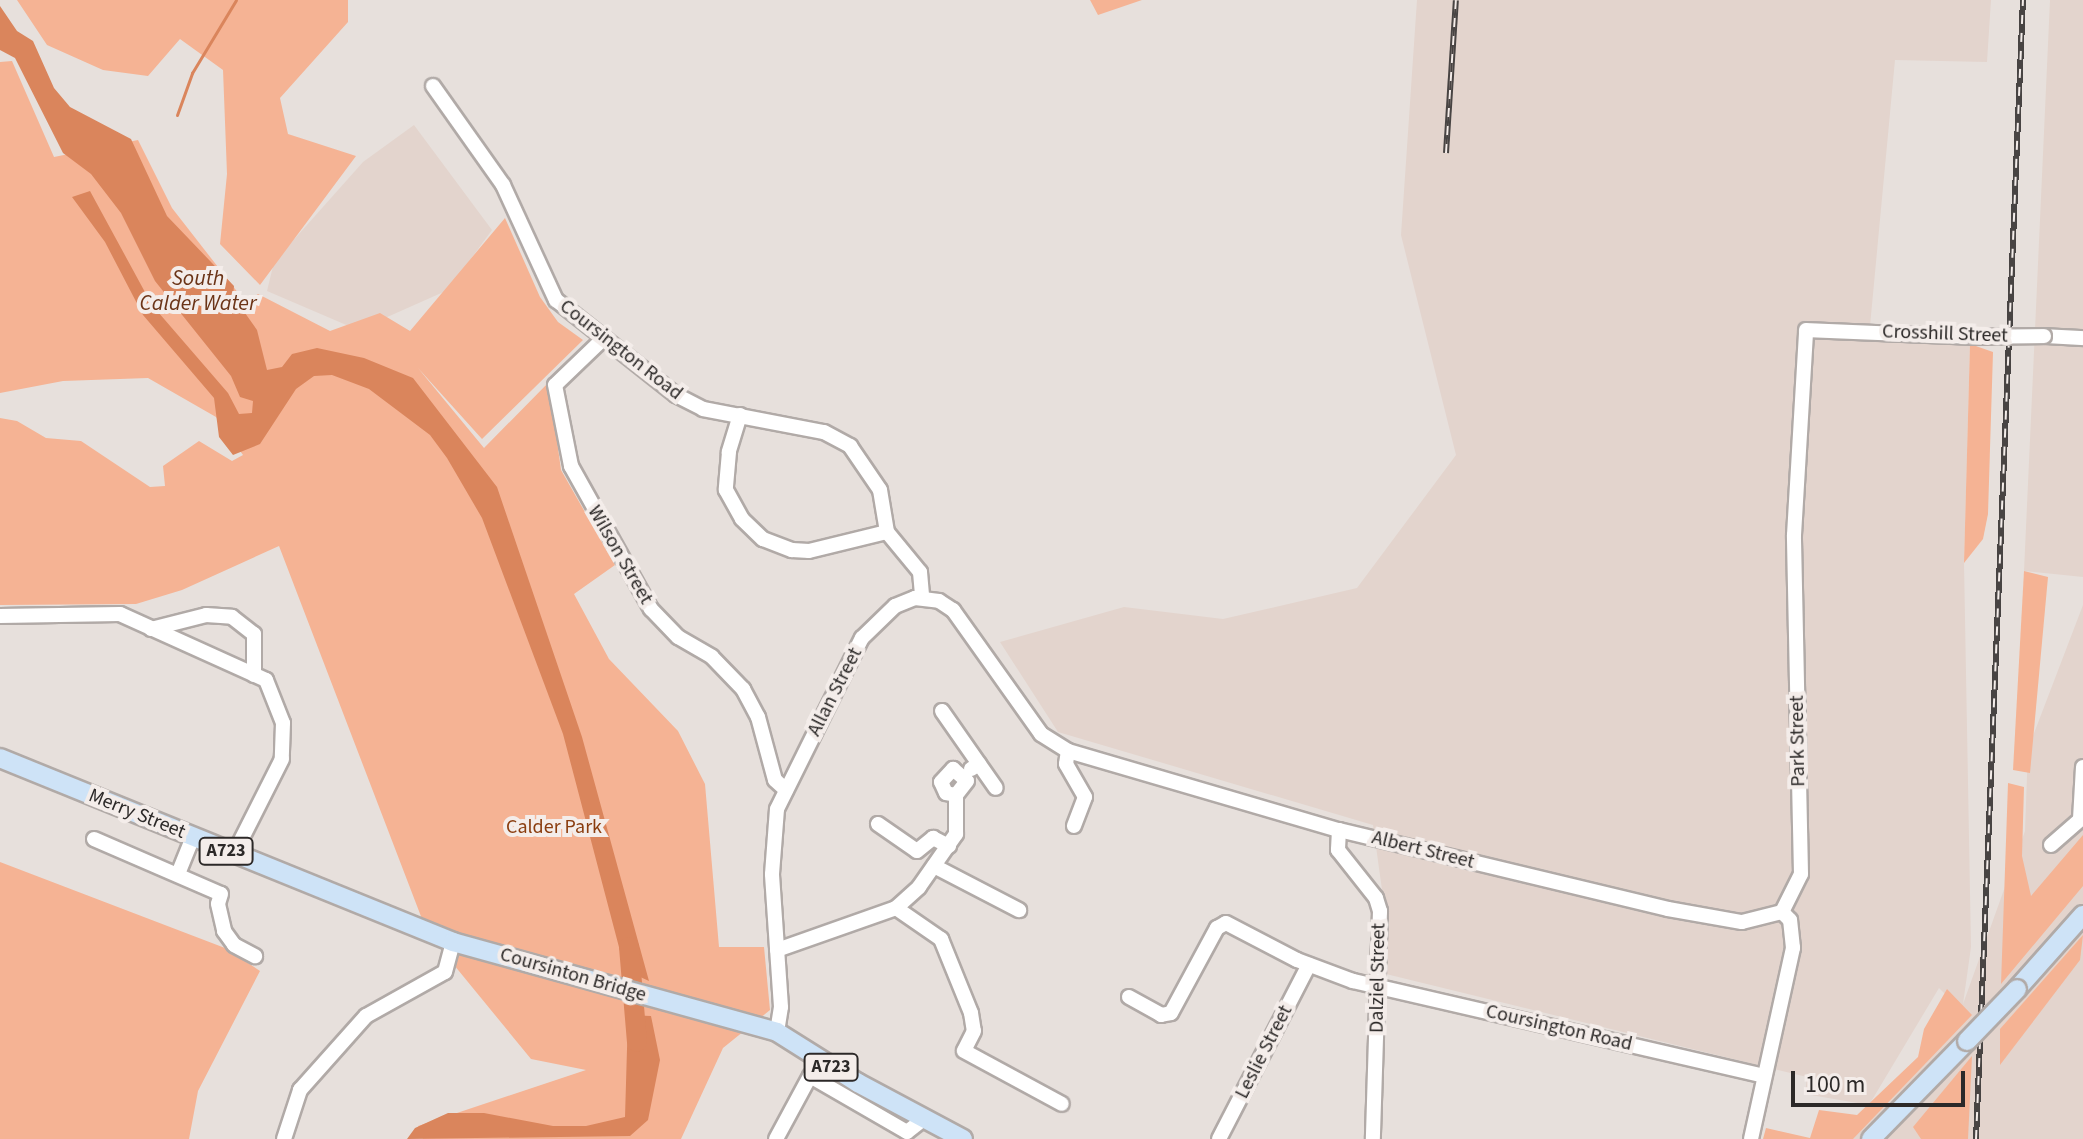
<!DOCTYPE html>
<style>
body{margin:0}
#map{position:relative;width:2083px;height:1139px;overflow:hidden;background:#e7e0dc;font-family:"Source Sans 3",sans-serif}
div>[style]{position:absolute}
.built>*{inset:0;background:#e3d4cd}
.green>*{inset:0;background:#f5b394}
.water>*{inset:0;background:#da855c}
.stream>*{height:3px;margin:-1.5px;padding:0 1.5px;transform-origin:1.5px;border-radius:1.5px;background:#da855c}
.river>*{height:20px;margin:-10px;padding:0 10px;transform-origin:10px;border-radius:10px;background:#da855c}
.roads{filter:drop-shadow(2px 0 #b1aaa7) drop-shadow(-2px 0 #b1aaa7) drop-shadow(0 2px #b1aaa7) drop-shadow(0 -2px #b1aaa7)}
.minor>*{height:14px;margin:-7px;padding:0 7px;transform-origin:7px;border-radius:7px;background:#fff}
.major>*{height:18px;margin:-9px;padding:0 9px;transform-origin:9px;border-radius:9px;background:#cee3f7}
.rail>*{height:6px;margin-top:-3px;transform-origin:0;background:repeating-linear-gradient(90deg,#f4edea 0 9px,#484443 0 18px);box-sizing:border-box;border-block:2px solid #484443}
.bridges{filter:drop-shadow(2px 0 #b1aaa7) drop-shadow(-2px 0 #b1aaa7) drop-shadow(0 2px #b1aaa7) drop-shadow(0 -2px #b1aaa7)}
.minor-bridge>*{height:14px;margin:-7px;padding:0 7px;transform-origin:7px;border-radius:7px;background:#fff}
.major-bridge>*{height:18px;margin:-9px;padding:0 9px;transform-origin:9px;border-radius:9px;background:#cee3f7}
span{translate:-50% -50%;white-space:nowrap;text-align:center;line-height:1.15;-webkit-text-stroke:8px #f4edea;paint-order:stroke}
.shield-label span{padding:2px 6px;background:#f4edea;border:2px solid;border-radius:6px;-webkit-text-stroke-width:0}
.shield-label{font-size:18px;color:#2c2928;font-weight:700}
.street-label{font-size:20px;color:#2c2928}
.park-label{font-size:20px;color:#8a3d0f}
.water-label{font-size:22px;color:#6b3417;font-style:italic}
.scale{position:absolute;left:1791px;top:1071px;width:174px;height:36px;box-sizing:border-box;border:4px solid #2c2928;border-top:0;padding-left:10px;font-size:24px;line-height:28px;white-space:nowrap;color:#2c2928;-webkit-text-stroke:6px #f4edea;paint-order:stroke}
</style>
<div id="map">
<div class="built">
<div style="clip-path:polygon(1417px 0,1991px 0,1987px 62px,1895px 60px,1870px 326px,1970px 344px,1964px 563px,1971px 947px,1963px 1004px,2025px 831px,2028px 749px,2083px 605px,2083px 1139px,1844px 1139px,1961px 1010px,1939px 988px,1869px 1105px,1805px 1094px,1807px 1077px,1386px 974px,1384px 904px,1373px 825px,1058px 732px,1000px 642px,1124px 607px,1223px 619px,1357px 588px,1456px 455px,1401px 235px)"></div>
<div style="clip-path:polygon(2050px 0,2083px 0,2083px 577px,2024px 571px)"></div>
<div style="clip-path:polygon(414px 125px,492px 230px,448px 290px,358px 330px,267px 291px,274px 262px,363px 162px)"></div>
</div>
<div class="green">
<div style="clip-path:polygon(17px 0,348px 0,348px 22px,280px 98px,288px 134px,356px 156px,260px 285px,220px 244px,227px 174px,223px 70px,180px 39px,148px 76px,103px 70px,47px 45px)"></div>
<div style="clip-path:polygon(1090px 0,1142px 0,1098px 15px)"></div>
<div style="clip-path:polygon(12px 61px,54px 157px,138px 140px,172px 208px,246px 303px,258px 294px,330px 331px,380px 313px,410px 331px,505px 218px,540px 297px,558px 322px,583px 340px,482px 439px,418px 368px,484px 448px,549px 382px,561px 470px,615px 565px,574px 594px,609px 659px,678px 731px,705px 784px,719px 947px,764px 947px,770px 1010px,723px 1048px,681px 1139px,423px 1139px,418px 1126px,586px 1070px,531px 1059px,427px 932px,279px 546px,182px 590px,136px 604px,0 605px,0 418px,17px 421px,46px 438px,81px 441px,150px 487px,165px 486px,163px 466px,199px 441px,232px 461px,243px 455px,216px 417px,148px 378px,63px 381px,0 393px,0 62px)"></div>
<div style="clip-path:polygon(1970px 344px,1993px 352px,1988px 514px,1983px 539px,1964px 563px)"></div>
<div style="clip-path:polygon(2024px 571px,2048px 577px,2030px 773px,2013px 770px)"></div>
<div style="clip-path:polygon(2008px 783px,2024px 787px,2022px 856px,2031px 896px,2083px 835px,2083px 886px,2001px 984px)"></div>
<div style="clip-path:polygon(0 862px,225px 948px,260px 971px,198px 1091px,189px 1139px,0 1139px)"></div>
<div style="clip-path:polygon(2083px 935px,2080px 960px,2000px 1065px,2000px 1029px)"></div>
<div style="clip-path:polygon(1947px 989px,1972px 1015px,1853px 1139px,1763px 1139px,1766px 1128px,1810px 1138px,1819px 1110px,1857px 1115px,1918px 1057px,1924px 1029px)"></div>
<div style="clip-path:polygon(1972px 1056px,1968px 1139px,1921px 1139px,1913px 1127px)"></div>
</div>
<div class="water">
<div style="clip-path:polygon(0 6px,17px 31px,33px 41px,54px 88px,70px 107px,131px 139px,167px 216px,234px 286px,233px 296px,257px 330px,267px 370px,282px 367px,292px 354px,317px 348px,364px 358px,413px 378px,497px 487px,582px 737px,649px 981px,625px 970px,563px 734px,482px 518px,447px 458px,430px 435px,369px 389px,332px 375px,314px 376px,296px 389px,260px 444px,233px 455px,219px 437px,214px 398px,143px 315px,105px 242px,72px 197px,90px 191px,152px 305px,228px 393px,239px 414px,252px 413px,253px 401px,240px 397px,231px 376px,155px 281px,121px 213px,91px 174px,63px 153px,15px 58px,0 50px)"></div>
<div style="clip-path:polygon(628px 1015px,651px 1016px,660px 1060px,648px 1120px,630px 1136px,407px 1139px,415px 1128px,448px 1113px,484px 1113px,553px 1126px,586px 1126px,625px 1117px)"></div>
</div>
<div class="stream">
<div style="left:177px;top:115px;width:45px;rotate:-70.3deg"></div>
<div style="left:192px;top:73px;width:85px;rotate:-58.9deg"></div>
</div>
<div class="river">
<div style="left:629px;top:947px;width:95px;rotate:85.2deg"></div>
</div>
<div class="roads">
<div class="minor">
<div style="left:433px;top:86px;width:121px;rotate:54.7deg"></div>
<div style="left:503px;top:185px;width:127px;rotate:65.3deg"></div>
<div style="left:556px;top:300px;width:153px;rotate:38.4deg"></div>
<div style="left:676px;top:395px;width:30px;rotate:27deg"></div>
<div style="left:703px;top:409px;width:123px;rotate:10.8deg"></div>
<div style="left:824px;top:432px;width:30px;rotate:28deg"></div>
<div style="left:850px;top:446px;width:53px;rotate:55.7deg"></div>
<div style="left:880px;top:490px;width:43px;rotate:80.5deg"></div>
<div style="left:887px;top:532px;width:52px;rotate:50.5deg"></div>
<div style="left:920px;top:572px;width:25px;rotate:85deg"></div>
<div style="left:2044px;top:336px;width:39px;rotate:3deg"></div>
<div style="left:603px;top:339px;width:66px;rotate:136.2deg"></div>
<div style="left:555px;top:385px;width:83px;rotate:78.8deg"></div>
<div style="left:571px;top:466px;width:164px;rotate:60.8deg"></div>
<div style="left:651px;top:609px;width:39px;rotate:46deg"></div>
<div style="left:678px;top:637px;width:39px;rotate:30deg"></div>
<div style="left:712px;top:657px;width:45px;rotate:45.9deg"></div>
<div style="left:743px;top:689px;width:32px;rotate:62deg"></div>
<div style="left:758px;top:717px;width:65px;rotate:74.9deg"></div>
<div style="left:775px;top:780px;width:15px;rotate:42deg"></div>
<div style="left:740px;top:415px;width:39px;rotate:107deg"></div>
<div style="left:729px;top:452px;width:38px;rotate:95deg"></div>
<div style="left:726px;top:490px;width:33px;rotate:61deg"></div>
<div style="left:742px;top:519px;width:29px;rotate:44deg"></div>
<div style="left:763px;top:539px;width:31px;rotate:21deg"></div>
<div style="left:792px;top:550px;width:17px;rotate:3deg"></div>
<div style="left:809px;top:551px;width:80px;rotate:-13.7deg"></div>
<div style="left:0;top:616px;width:120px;rotate:-1deg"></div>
<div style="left:120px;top:614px;width:160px;rotate:24.3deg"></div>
<div style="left:266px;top:680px;width:46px;rotate:68.4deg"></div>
<div style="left:283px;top:723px;width:36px;rotate:92deg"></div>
<div style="left:282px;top:759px;width:106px;rotate:116.8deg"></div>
<div style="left:151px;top:629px;width:57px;rotate:-14.3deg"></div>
<div style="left:206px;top:615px;width:26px;rotate:4deg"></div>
<div style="left:232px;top:617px;width:28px;rotate:38deg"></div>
<div style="left:254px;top:634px;width:41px;rotate:90deg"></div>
<div style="left:942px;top:711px;width:65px;rotate:55.1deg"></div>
<div style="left:1068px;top:751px;width:13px;rotate:99deg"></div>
<div style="left:1066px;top:764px;width:38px;rotate:60deg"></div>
<div style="left:1085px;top:797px;width:31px;rotate:111deg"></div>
<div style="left:971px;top:769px;width:9px;rotate:-32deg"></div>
<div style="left:979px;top:764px;width:29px;rotate:55deg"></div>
<div style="left:2080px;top:819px;width:52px;rotate:-86.7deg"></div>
<div style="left:878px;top:824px;width:47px;rotate:34.7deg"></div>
<div style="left:917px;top:851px;width:21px;rotate:-39deg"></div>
<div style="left:933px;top:838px;width:18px;rotate:27deg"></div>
<div style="left:1339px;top:830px;width:20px;rotate:93deg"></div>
<div style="left:1338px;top:850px;width:61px;rotate:51.6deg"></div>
<div style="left:1376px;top:898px;width:14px;rotate:73deg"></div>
<div style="left:1380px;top:911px;width:228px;rotate:91.8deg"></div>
<div style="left:94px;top:839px;width:138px;rotate:23.4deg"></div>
<div style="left:221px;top:894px;width:10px;rotate:107deg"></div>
<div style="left:218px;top:904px;width:28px;rotate:77deg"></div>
<div style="left:224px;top:931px;width:17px;rotate:54deg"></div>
<div style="left:234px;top:945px;width:24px;rotate:28deg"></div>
<div style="left:2051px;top:845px;width:43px;rotate:-41.2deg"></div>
<div style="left:934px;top:866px;width:96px;rotate:27.4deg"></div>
<div style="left:178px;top:874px;width:40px;rotate:-68deg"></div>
<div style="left:896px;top:908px;width:55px;rotate:34.6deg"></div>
<div style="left:941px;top:939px;width:80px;rotate:67.9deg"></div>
<div style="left:971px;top:1013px;width:18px;rotate:81deg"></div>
<div style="left:974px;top:1031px;width:22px;rotate:117deg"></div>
<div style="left:964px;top:1051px;width:111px;rotate:28.4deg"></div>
<div style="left:777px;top:950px;width:126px;rotate:-19.4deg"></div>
<div style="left:896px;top:908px;width:31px;rotate:-42deg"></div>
<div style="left:919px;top:887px;width:65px;rotate:-55.1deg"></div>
<div style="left:956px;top:834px;width:39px;rotate:-90deg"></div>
<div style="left:956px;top:795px;width:10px;rotate:-169deg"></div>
<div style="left:946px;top:793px;width:12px;rotate:-114deg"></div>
<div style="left:941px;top:782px;width:18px;rotate:-47deg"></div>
<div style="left:953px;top:769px;width:18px;rotate:41deg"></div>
<div style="left:967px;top:781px;width:18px;rotate:128deg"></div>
<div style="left:1129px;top:997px;width:37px;rotate:29deg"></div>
<div style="left:1161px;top:1015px;width:10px;rotate:-11deg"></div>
<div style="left:1171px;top:1013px;width:97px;rotate:-61.6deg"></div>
<div style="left:1217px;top:928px;width:10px;rotate:-29deg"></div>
<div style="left:1226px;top:923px;width:80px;rotate:27.5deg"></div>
<div style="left:1297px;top:960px;width:60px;rotate:20.6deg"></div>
<div style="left:1353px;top:981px;width:422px;rotate:13deg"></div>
<div style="left:777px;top:1032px;width:25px;rotate:-81deg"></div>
<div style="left:781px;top:1007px;width:133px;rotate:-93.9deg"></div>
<div style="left:772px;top:874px;width:65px;rotate:-85.6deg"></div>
<div style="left:777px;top:809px;width:191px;rotate:-63.6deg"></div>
<div style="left:862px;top:638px;width:46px;rotate:-44.1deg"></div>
<div style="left:895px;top:606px;width:22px;rotate:-22deg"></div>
<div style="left:915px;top:598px;width:24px;rotate:7deg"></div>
<div style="left:939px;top:601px;width:17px;rotate:33deg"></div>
<div style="left:953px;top:610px;width:152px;rotate:54.6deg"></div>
<div style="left:1041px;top:734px;width:32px;rotate:32deg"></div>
<div style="left:1068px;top:751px;width:282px;rotate:16.3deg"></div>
<div style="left:1339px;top:830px;width:338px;rotate:13.5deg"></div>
<div style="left:1668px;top:909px;width:75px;rotate:10deg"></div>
<div style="left:1742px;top:922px;width:41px;rotate:-14deg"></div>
<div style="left:284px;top:1139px;width:52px;rotate:-71.9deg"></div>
<div style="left:300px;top:1090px;width:99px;rotate:-48.3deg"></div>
<div style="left:366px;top:1016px;width:90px;rotate:-29.1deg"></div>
<div style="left:445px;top:972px;width:31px;rotate:-75deg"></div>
<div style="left:776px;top:1139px;width:72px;rotate:-61.6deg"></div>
<div style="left:810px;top:1076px;width:112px;rotate:30deg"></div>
<div style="left:907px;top:1132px;width:23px;rotate:-38deg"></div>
<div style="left:1219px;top:1139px;width:196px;rotate:-62.7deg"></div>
<div style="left:1751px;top:1139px;width:196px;rotate:-77.6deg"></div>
<div style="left:1793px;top:948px;width:28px;rotate:-96deg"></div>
<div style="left:1790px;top:920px;width:11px;rotate:-135deg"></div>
<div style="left:1782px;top:912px;width:42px;rotate:-63.4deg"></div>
<div style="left:1801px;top:874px;width:339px;rotate:-91.2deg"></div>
<div style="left:1794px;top:535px;width:205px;rotate:-86.6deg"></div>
<div style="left:1806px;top:330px;width:169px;rotate:2.4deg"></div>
</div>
<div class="major">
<div style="left:0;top:758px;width:489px;rotate:22.1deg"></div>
<div style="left:453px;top:942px;width:336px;rotate:15.5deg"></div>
<div style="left:777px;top:1032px;width:96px;rotate:32.2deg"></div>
<div style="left:858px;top:1083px;width:119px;rotate:28.1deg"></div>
<div style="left:2017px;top:989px;width:99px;rotate:-48.3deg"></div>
<div style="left:1871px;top:1139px;width:137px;rotate:-45.6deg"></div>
</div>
</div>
<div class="rail">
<div style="left:1446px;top:153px;width:153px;rotate:-86.3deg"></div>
<div style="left:1976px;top:1139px;width:1140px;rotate:-87.64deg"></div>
</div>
<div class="bridges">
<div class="minor-bridge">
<div style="left:1975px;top:337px;width:69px;rotate:-0.8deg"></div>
</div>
<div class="major-bridge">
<div style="left:1967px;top:1041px;width:72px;rotate:-46.1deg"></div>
</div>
</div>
<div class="shield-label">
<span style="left:226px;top:851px">A723</span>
<span style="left:831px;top:1067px">A723</span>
</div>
<div class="street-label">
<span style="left:1945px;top:334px;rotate:2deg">Crosshill Street</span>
<span style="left:621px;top:350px;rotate:38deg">Coursington Road</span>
<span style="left:620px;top:555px;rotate:60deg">Wilson Street</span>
<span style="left:835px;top:692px;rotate:-63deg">Allan Street</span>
<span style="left:1798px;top:741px;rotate:-91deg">Park Street</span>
<span style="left:137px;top:814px;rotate:22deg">Merry Street</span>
<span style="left:1423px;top:850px;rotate:14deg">Albert Street</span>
<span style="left:573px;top:975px;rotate:16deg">Coursinton Bridge</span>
<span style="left:1378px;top:978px;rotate:-89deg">Dalziel Street</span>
<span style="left:1559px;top:1028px;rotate:13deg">Coursington Road</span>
<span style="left:1264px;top:1052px;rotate:-63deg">Leslie Street</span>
</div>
<div class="park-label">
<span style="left:554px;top:827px">Calder Park</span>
</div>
<div class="water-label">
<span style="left:198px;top:291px">South<br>Calder Water</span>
</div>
<div class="scale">100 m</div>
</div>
